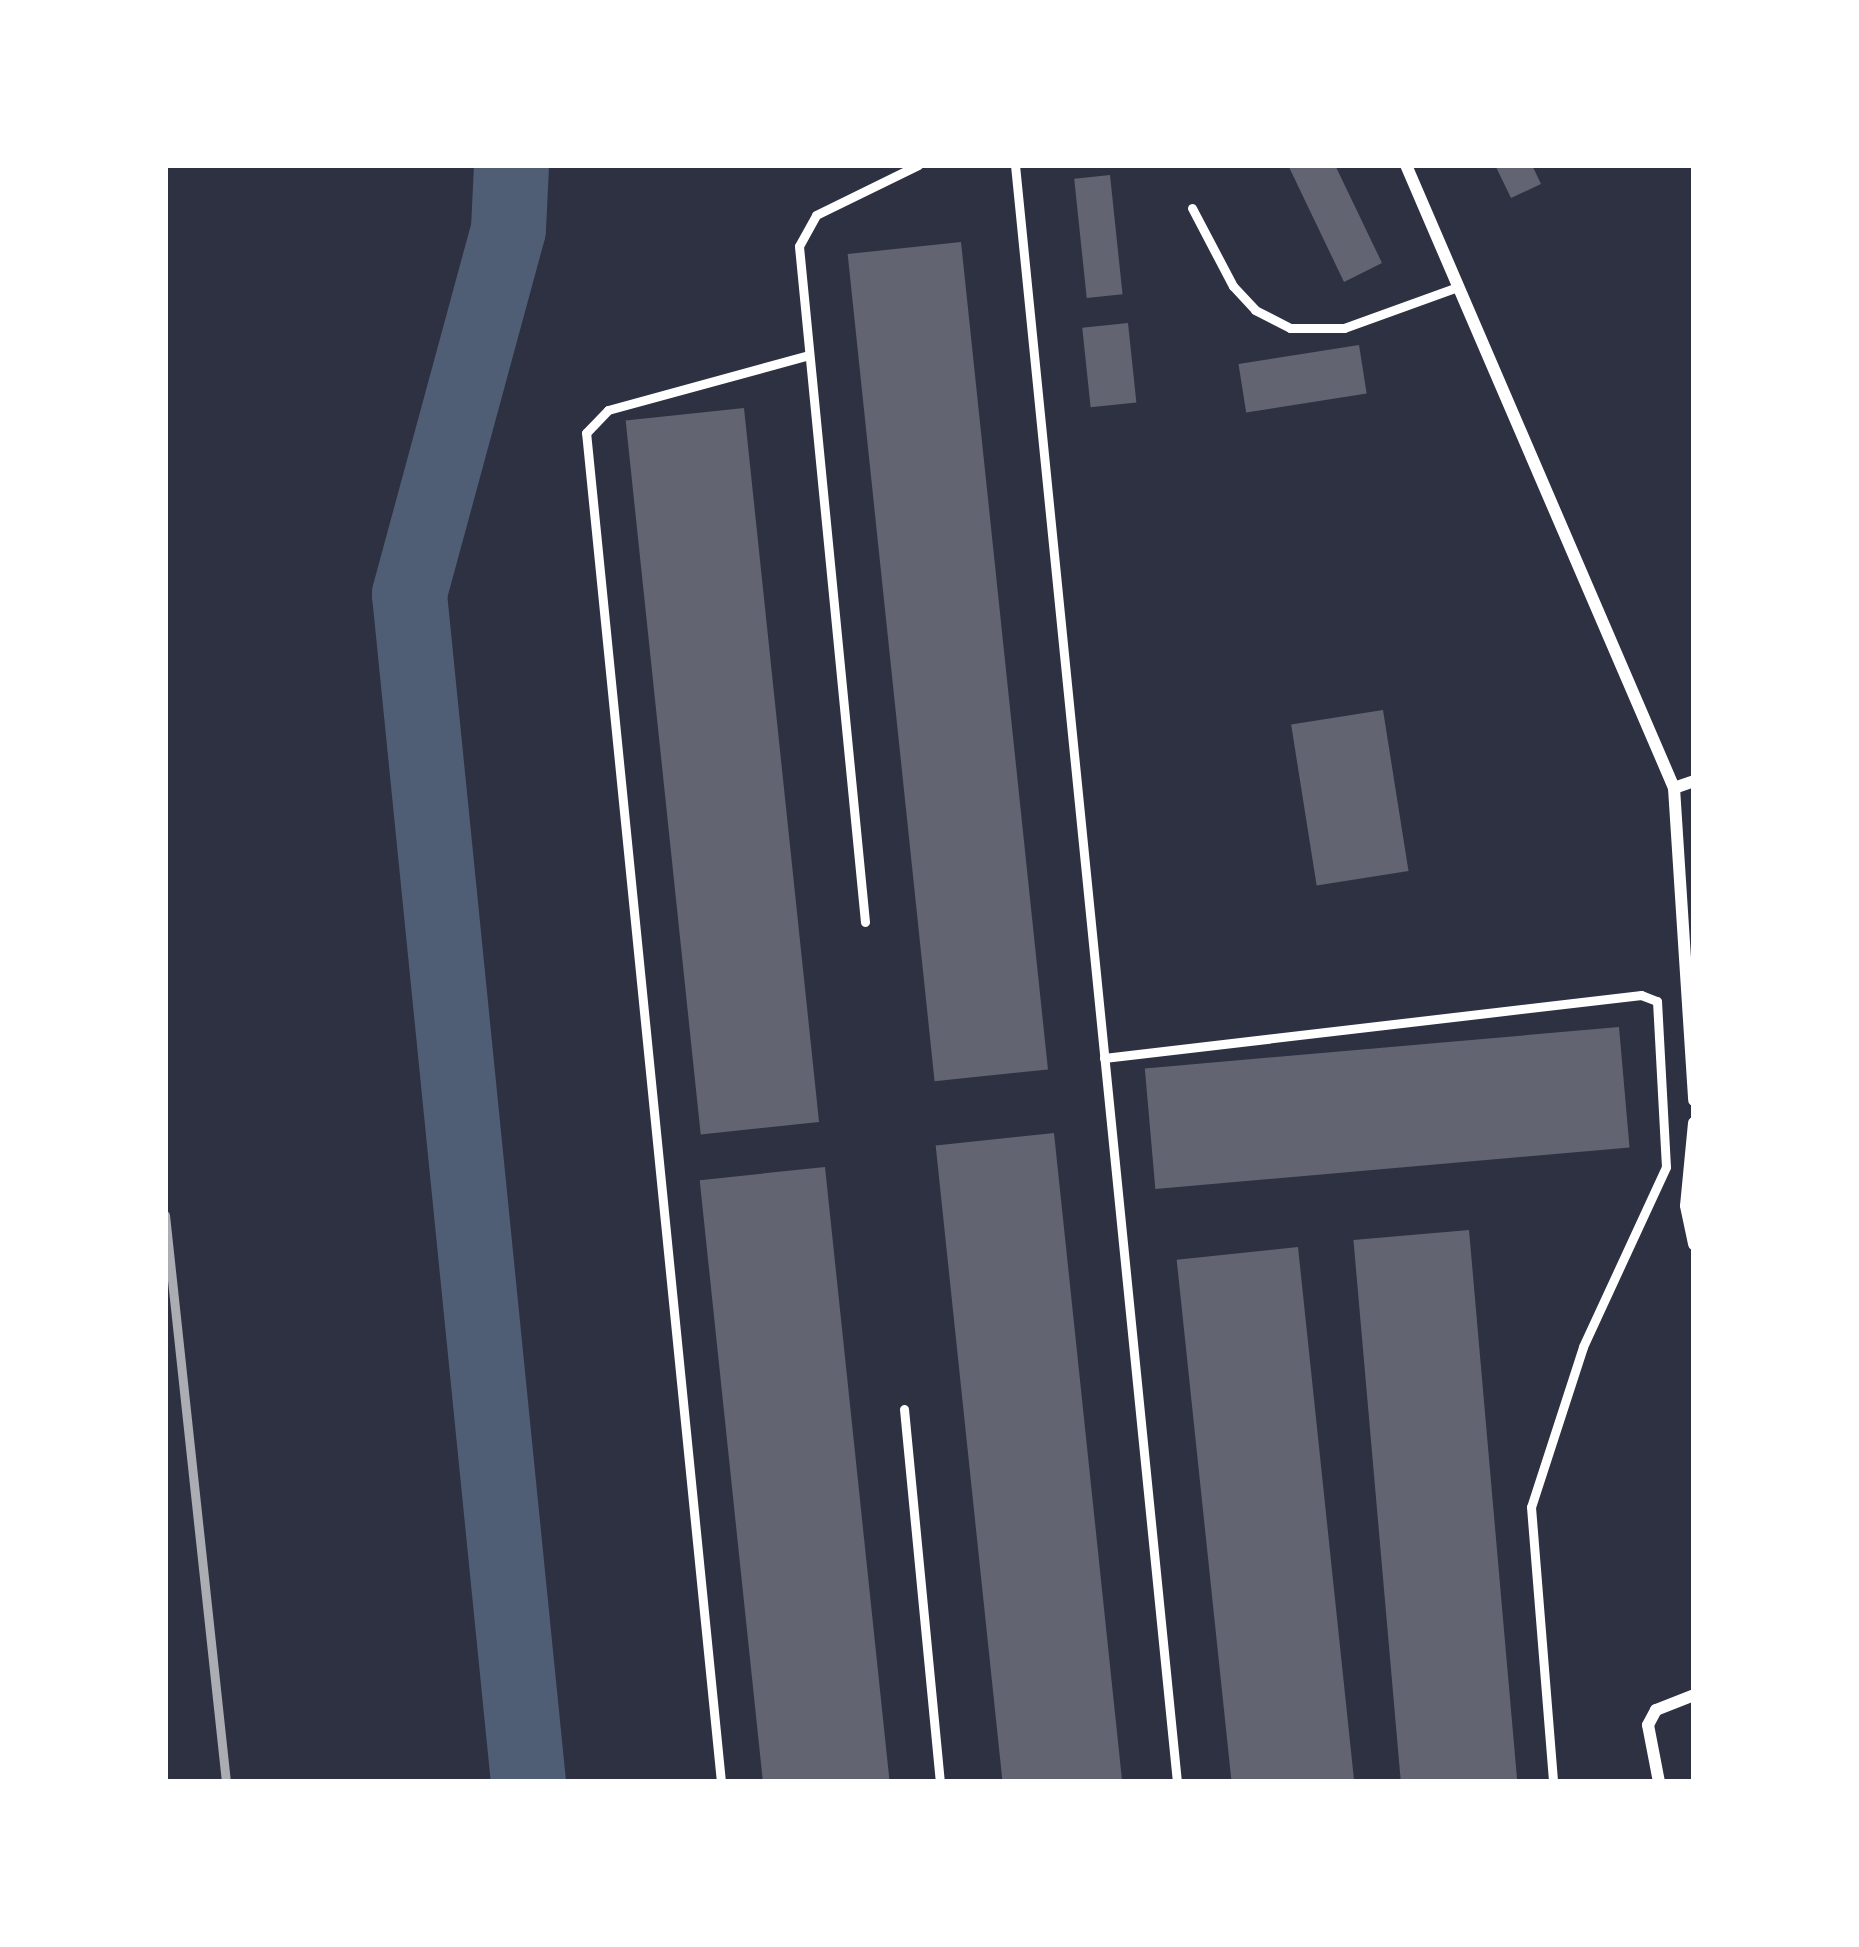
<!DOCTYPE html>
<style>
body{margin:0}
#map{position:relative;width:1859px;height:1947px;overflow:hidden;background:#2d3142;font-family:"IBM Plex Serif",serif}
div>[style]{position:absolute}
.river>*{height:75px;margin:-37.5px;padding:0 37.5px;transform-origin:37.5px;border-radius:37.5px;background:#4f5d75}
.building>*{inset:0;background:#626471;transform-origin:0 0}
.service>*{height:9px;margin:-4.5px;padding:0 4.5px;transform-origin:4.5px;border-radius:4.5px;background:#fff}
.minor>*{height:12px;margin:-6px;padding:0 6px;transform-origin:6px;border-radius:6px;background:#fff}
.rail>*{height:9px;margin:-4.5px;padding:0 4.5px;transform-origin:4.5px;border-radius:4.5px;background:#abadb3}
span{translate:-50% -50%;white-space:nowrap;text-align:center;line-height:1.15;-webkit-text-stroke:10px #fff;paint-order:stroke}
.frame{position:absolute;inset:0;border:168px solid #fff;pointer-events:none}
</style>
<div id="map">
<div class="river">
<div style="left:511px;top:165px;width:64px;rotate:92.7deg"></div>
<div style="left:508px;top:229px;width:378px;rotate:105.2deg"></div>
<div style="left:409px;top:594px;width:1194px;rotate:84.28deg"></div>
</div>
<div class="building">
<div style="clip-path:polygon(1288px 165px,1335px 165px,1382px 263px,1344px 282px)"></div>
<div style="clip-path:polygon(1495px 165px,1532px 165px,1541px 184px,1511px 198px)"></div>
<div style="left:1110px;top:175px;width:120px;height:36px;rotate:84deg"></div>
<div style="left:961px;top:242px;width:832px;height:114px;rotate:84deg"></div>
<div style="left:1128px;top:323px;width:80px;height:46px;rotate:84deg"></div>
<div style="left:1359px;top:345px;width:49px;height:122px;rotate:81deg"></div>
<div style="left:744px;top:408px;width:718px;height:119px;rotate:84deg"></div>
<div style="left:1383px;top:710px;width:163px;height:93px;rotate:81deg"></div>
<div style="left:1619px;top:1027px;width:121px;height:476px;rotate:85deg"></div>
<div style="left:1054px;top:1133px;width:652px;height:119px;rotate:84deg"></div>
<div style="left:825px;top:1167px;width:618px;height:126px;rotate:84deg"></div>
<div style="left:1469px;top:1230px;width:554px;height:116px;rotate:85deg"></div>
<div style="left:1298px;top:1247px;width:538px;height:122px;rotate:84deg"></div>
</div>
<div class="service">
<div style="left:1015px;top:165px;width:1625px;rotate:84.28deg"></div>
<div style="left:1192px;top:208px;width:88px;rotate:62.3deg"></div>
<div style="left:1233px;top:286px;width:33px;rotate:47deg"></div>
<div style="left:1255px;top:310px;width:39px;rotate:27deg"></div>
<div style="left:1290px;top:328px;width:54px"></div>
<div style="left:1344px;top:328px;width:120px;rotate:-19.9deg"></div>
<div style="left:865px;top:922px;width:679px;rotate:-95.58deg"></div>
<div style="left:799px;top:246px;width:35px;rotate:-61deg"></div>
<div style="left:816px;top:215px;width:114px;rotate:-26.1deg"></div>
<div style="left:1104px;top:1058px;width:541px;rotate:-6.69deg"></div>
<div style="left:1641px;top:995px;width:17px;rotate:21deg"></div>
<div style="left:1657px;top:1001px;width:166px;rotate:86.9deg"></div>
<div style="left:1666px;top:1167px;width:198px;rotate:114.8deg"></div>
<div style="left:1583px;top:1347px;width:168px;rotate:108deg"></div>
<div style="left:1531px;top:1507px;width:276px;rotate:85.4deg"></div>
<div style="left:904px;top:1409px;width:375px;rotate:84.5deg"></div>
<div style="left:721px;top:1782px;width:1356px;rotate:-95.71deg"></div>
<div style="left:586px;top:433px;width:32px;rotate:-46deg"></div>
<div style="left:608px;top:410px;width:208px;rotate:-15.3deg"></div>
</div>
<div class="minor">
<div style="left:1406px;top:165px;width:678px;rotate:66.72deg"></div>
<div style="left:1674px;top:788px;width:313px;rotate:86.3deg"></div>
<div style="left:1674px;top:788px;width:21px;rotate:-19deg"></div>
<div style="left:1694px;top:1123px;width:83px;rotate:95.5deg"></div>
<div style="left:1686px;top:1206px;width:39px;rotate:78deg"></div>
<div style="left:1659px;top:1782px;width:58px;rotate:-100.9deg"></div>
<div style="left:1648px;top:1725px;width:17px;rotate:-62deg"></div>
<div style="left:1656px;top:1710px;width:41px;rotate:-21.5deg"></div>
</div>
<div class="rail">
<div style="left:165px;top:1215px;width:570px;rotate:83.86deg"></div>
</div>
<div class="frame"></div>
</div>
